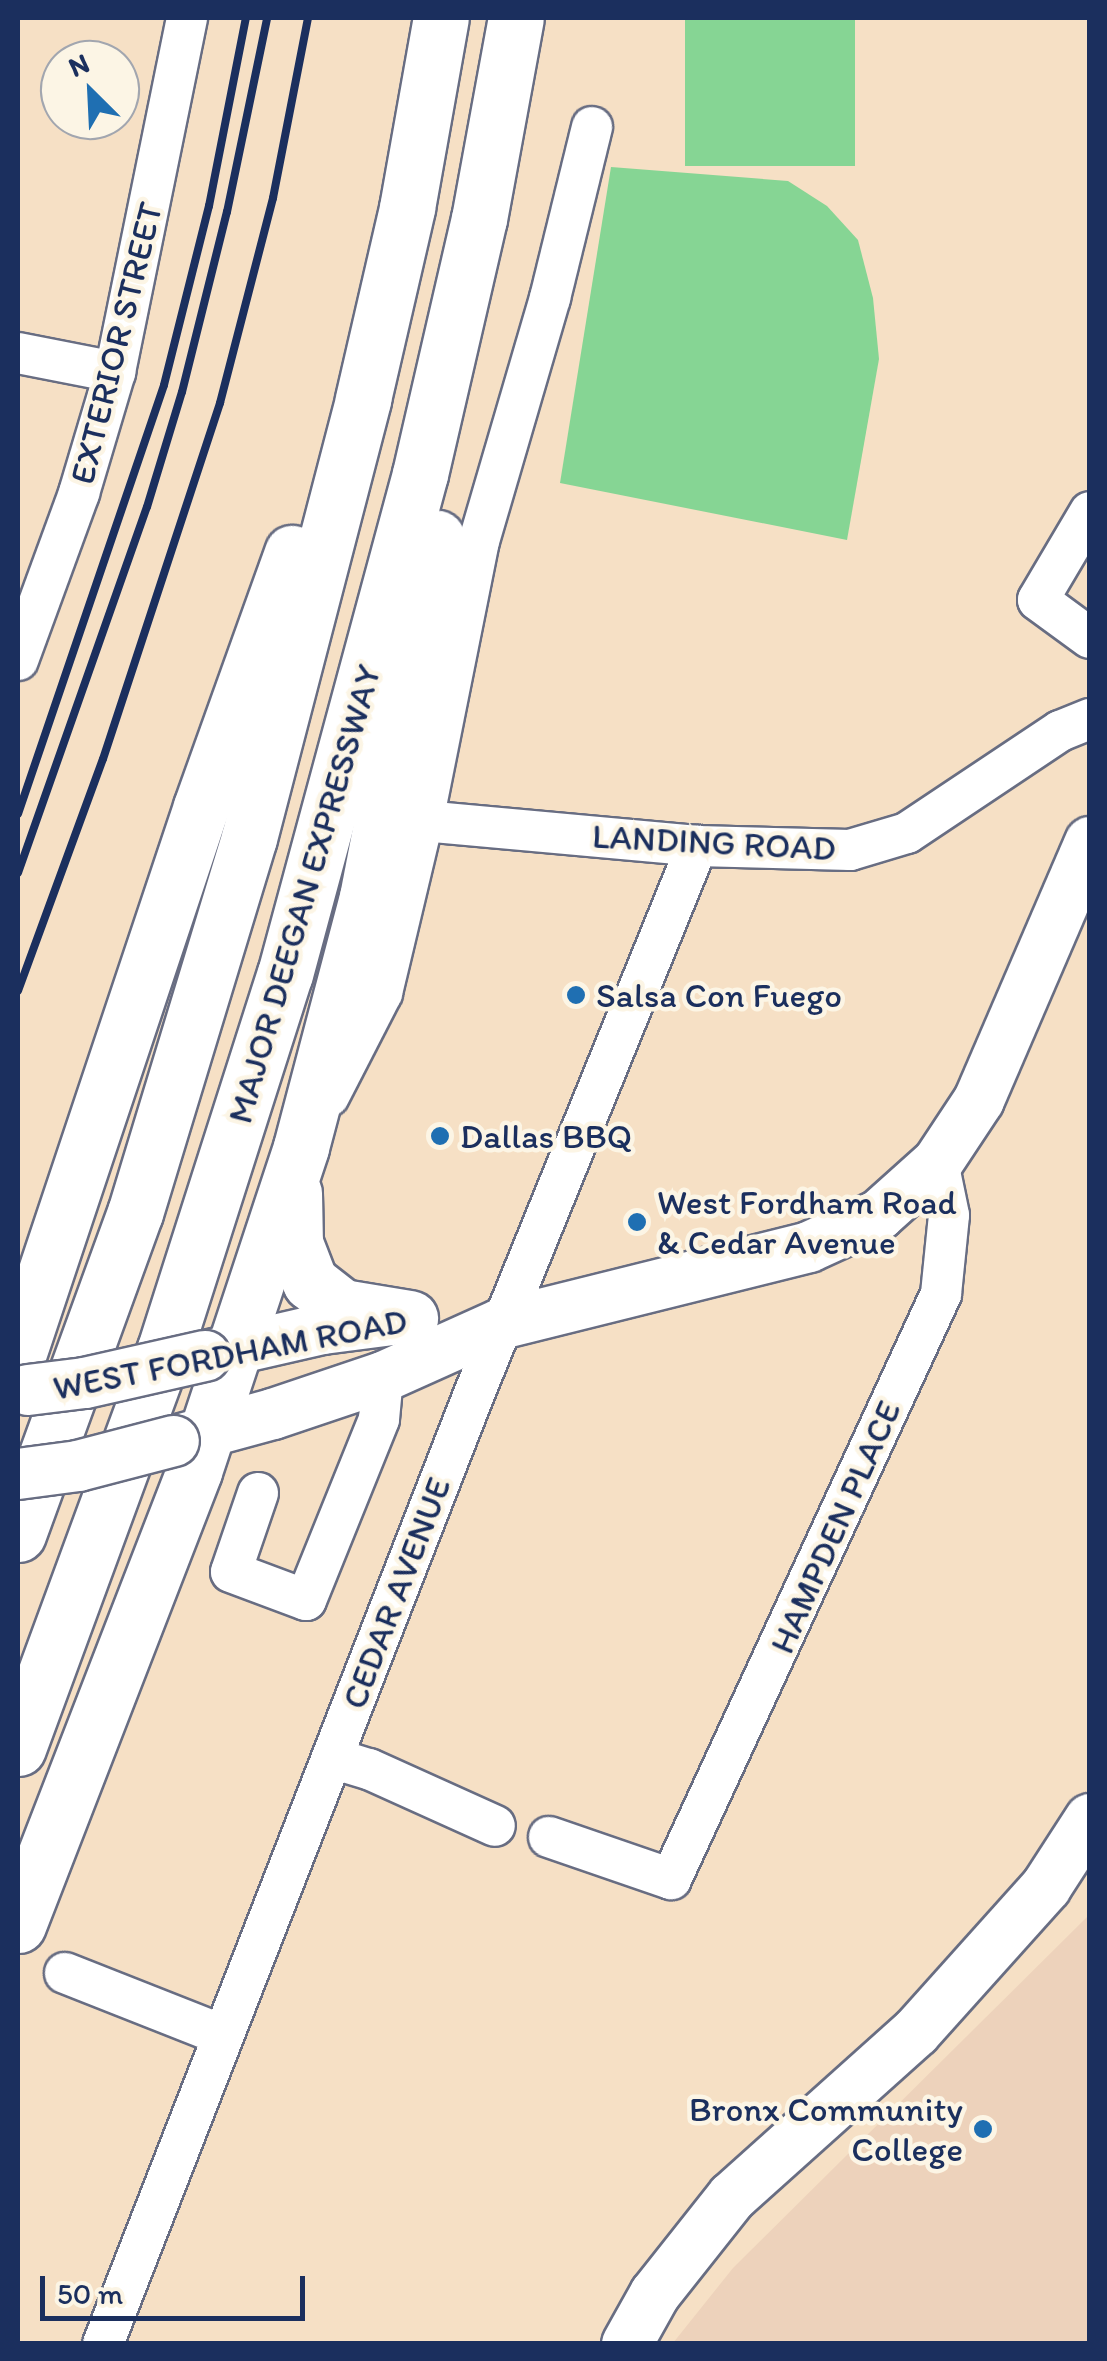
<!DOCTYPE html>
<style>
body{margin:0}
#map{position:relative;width:1107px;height:2361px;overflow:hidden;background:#f6e0c5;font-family:Itim,sans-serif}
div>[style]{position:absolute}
.built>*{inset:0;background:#edd2bb}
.green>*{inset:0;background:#86d594;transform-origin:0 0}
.roads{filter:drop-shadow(2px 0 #686d82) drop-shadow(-2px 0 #686d82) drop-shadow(0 2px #686d82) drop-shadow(0 -2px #686d82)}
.minor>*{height:40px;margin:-20px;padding:0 20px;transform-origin:20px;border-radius:20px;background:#fff}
.major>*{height:50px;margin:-25px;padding:0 25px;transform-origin:25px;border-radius:25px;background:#fff}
.highway>*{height:55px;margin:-27.5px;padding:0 27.5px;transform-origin:27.5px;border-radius:27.5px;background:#fff}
.rail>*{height:8px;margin:-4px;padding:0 4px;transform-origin:4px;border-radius:4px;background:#1b2f5e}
.bridges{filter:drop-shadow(2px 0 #686d82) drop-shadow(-2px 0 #686d82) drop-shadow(0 2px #686d82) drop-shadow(0 -2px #686d82)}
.major-bridge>*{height:50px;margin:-25px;padding:0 25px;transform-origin:25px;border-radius:25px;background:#fff}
.dots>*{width:28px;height:28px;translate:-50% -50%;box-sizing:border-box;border:5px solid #fcf5e5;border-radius:50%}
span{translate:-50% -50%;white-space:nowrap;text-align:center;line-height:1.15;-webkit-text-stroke:9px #fcf5e5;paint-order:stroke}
.street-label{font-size:35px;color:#1b2f5e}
.poi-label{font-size:35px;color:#1b2f5e}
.left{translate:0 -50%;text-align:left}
.right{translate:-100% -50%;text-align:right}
.frame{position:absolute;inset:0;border:20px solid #1b2f5e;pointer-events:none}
.north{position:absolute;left:40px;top:40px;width:100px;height:100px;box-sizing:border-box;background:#fcf5e5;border:2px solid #a2a6af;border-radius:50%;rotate:336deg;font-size:28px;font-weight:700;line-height:40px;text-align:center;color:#1b2f5e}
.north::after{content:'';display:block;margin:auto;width:35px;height:45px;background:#1f6fb2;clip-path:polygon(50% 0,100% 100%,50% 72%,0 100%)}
.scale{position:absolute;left:40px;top:2276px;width:265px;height:45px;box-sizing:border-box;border:5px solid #1b2f5e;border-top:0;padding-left:12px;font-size:30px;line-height:35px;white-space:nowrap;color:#1b2f5e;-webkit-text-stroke:8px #fcf5e5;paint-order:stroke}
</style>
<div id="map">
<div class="built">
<div style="clip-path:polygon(1089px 1915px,1089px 2343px,673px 2343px,733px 2268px)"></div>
</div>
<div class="green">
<div style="left:685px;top:18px;width:170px;height:148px"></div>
<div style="clip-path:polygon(611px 167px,788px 181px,827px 206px,858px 240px,873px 298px,879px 359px,847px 540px,560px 483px)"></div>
</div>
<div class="roads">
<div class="minor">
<div style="left:18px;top:353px;width:99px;rotate:11.1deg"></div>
<div style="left:1090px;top:512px;width:102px;rotate:120.6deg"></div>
<div style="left:1038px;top:600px;width:64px;rotate:36.2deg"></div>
<div style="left:18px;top:660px;width:178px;rotate:-69.9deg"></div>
<div style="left:79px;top:493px;width:126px;rotate:-73.4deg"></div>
<div style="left:115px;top:372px;width:361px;rotate:-78.5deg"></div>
<div style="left:423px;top:821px;width:275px;rotate:5.2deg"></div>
<div style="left:697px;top:846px;width:153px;rotate:1.5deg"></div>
<div style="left:850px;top:850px;width:59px;rotate:-16.6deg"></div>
<div style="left:907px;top:833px;width:184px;rotate:-33.7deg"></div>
<div style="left:1060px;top:731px;width:32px;rotate:-22deg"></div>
<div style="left:329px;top:1096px;width:116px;rotate:-62.8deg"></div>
<div style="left:382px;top:993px;width:177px;rotate:-76.6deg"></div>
<div style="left:423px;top:821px;width:286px;rotate:-78.7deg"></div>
<div style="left:479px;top:541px;width:253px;rotate:-73.7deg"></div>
<div style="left:550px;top:298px;width:176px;rotate:-76.2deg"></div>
<div style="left:258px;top:1493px;width:83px;rotate:108.9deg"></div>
<div style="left:231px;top:1572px;width:80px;rotate:20.5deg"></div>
<div style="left:306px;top:1600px;width:195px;rotate:-68deg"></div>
<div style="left:379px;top:1419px;width:42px;rotate:-84.6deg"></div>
<div style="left:332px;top:1758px;width:39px;rotate:17deg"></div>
<div style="left:369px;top:1769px;width:138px;rotate:24.3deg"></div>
<div style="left:549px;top:1837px;width:129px;rotate:19deg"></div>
<div style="left:671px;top:1879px;width:644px;rotate:-65.22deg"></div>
<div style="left:941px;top:1294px;width:79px;rotate:-84.2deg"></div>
<div style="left:949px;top:1215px;width:54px;rotate:-101.7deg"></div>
<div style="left:65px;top:1973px;width:169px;rotate:21.5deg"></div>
<div style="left:103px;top:2344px;width:1020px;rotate:-68.67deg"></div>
<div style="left:474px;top:1394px;width:592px;rotate:-67.86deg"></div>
</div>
<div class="major">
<div style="left:205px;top:1356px;width:121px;rotate:-12.9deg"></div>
<div style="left:323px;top:1329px;width:70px;rotate:-7.4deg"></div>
<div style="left:174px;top:1441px;width:103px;rotate:-15.3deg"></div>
<div style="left:273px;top:1414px;width:116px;rotate:-18.6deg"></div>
<div style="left:383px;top:1377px;width:129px;rotate:-24.2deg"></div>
<div style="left:501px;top:1324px;width:317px;rotate:-14deg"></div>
<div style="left:809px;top:1247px;width:77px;rotate:-24.6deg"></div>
<div style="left:879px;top:1215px;width:79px;rotate:-41.9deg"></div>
<div style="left:938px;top:1162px;width:74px;rotate:-56.5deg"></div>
<div style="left:979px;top:1100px;width:281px;rotate:-66.7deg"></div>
<div style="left:627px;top:2344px;width:57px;rotate:-60.8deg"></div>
<div style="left:655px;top:2294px;width:124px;rotate:-51.6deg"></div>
<div style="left:732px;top:2197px;width:247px;rotate:-41.9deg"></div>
<div style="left:916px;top:2032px;width:195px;rotate:-48.1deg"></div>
<div style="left:1046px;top:1887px;width:81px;rotate:-57.1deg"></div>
</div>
<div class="highway">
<div style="left:294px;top:1193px;width:50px;rotate:88.9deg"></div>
<div style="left:295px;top:1243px;width:42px;rotate:69deg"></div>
<div style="left:310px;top:1282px;width:41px;rotate:38deg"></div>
<div style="left:342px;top:1307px;width:69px;rotate:9.2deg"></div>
<div style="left:18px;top:1355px;width:578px;rotate:-71.53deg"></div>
<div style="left:201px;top:807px;width:270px;rotate:-70.3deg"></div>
<div style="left:18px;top:1534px;width:342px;rotate:-70deg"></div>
<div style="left:135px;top:1213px;width:392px;rotate:-73.1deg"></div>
<div style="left:249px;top:838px;width:454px;rotate:-75.4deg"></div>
<div style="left:363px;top:399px;width:196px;rotate:-77deg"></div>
<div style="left:407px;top:208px;width:193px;rotate:-79.9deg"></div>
<div style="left:18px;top:1748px;width:425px;rotate:-69.8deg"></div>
<div style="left:165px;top:1349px;width:394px;rotate:-72.3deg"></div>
<div style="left:285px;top:974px;width:518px;rotate:-74.89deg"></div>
<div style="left:420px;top:474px;width:262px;rotate:-77deg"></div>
<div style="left:479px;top:219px;width:204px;rotate:-79.6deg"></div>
<div style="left:18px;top:1925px;width:487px;rotate:-68.8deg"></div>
<div style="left:194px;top:1471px;width:341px;rotate:-71.7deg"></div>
<div style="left:301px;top:1147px;width:259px;rotate:-75.2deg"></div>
<div style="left:367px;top:897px;width:366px;rotate:-79deg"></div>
</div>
</div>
<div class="rail">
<div style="left:18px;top:814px;width:453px;rotate:-71.2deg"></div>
<div style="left:164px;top:385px;width:185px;rotate:-75.9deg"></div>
<div style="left:209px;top:206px;width:192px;rotate:-78.9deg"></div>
<div style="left:18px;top:873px;width:388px;rotate:-70.6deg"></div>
<div style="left:147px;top:507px;width:120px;rotate:-73.1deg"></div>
<div style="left:182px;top:392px;width:186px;rotate:-76deg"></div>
<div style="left:227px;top:212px;width:198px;rotate:-78.3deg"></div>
<div style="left:18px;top:991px;width:247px;rotate:-69.9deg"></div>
<div style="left:103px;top:759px;width:375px;rotate:-71.8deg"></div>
<div style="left:220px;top:403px;width:212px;rotate:-75.5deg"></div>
<div style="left:273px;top:198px;width:183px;rotate:-79deg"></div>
</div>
<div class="bridges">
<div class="major-bridge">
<div style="left:28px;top:1390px;width:57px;rotate:-7deg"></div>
<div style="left:85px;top:1383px;width:123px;rotate:-12.7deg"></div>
<div style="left:18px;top:1474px;width:61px;rotate:-7.6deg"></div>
<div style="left:78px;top:1466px;width:99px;rotate:-14.6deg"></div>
</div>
</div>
<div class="dots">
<div style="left:576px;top:995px;background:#1f6fb2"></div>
<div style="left:440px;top:1136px;background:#1f6fb2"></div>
<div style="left:637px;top:1222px;background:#1f6fb2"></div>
<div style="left:983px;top:2129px;background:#1f6fb2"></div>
</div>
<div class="street-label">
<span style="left:116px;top:343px;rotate:-76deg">EXTERIOR STREET</span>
<span style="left:714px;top:842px;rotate:3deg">LANDING ROAD</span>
<span style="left:304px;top:894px;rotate:-74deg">MAJOR DEEGAN EXPRESSWAY</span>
<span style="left:230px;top:1354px;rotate:-11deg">WEST FORDHAM ROAD</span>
<span style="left:835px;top:1527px;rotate:-66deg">HAMPDEN PLACE</span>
<span style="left:396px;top:1593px;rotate:-69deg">CEDAR AVENUE</span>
</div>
<div class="poi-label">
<span class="left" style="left:596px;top:995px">Salsa Con Fuego</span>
<span class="left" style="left:460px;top:1136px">Dallas BBQ</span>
<span class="left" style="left:657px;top:1222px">West Fordham Road<br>&amp; Cedar Avenue</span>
<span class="right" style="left:963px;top:2129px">Bronx Community<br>College</span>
</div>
<div class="frame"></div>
<div class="north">N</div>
<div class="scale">50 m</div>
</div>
